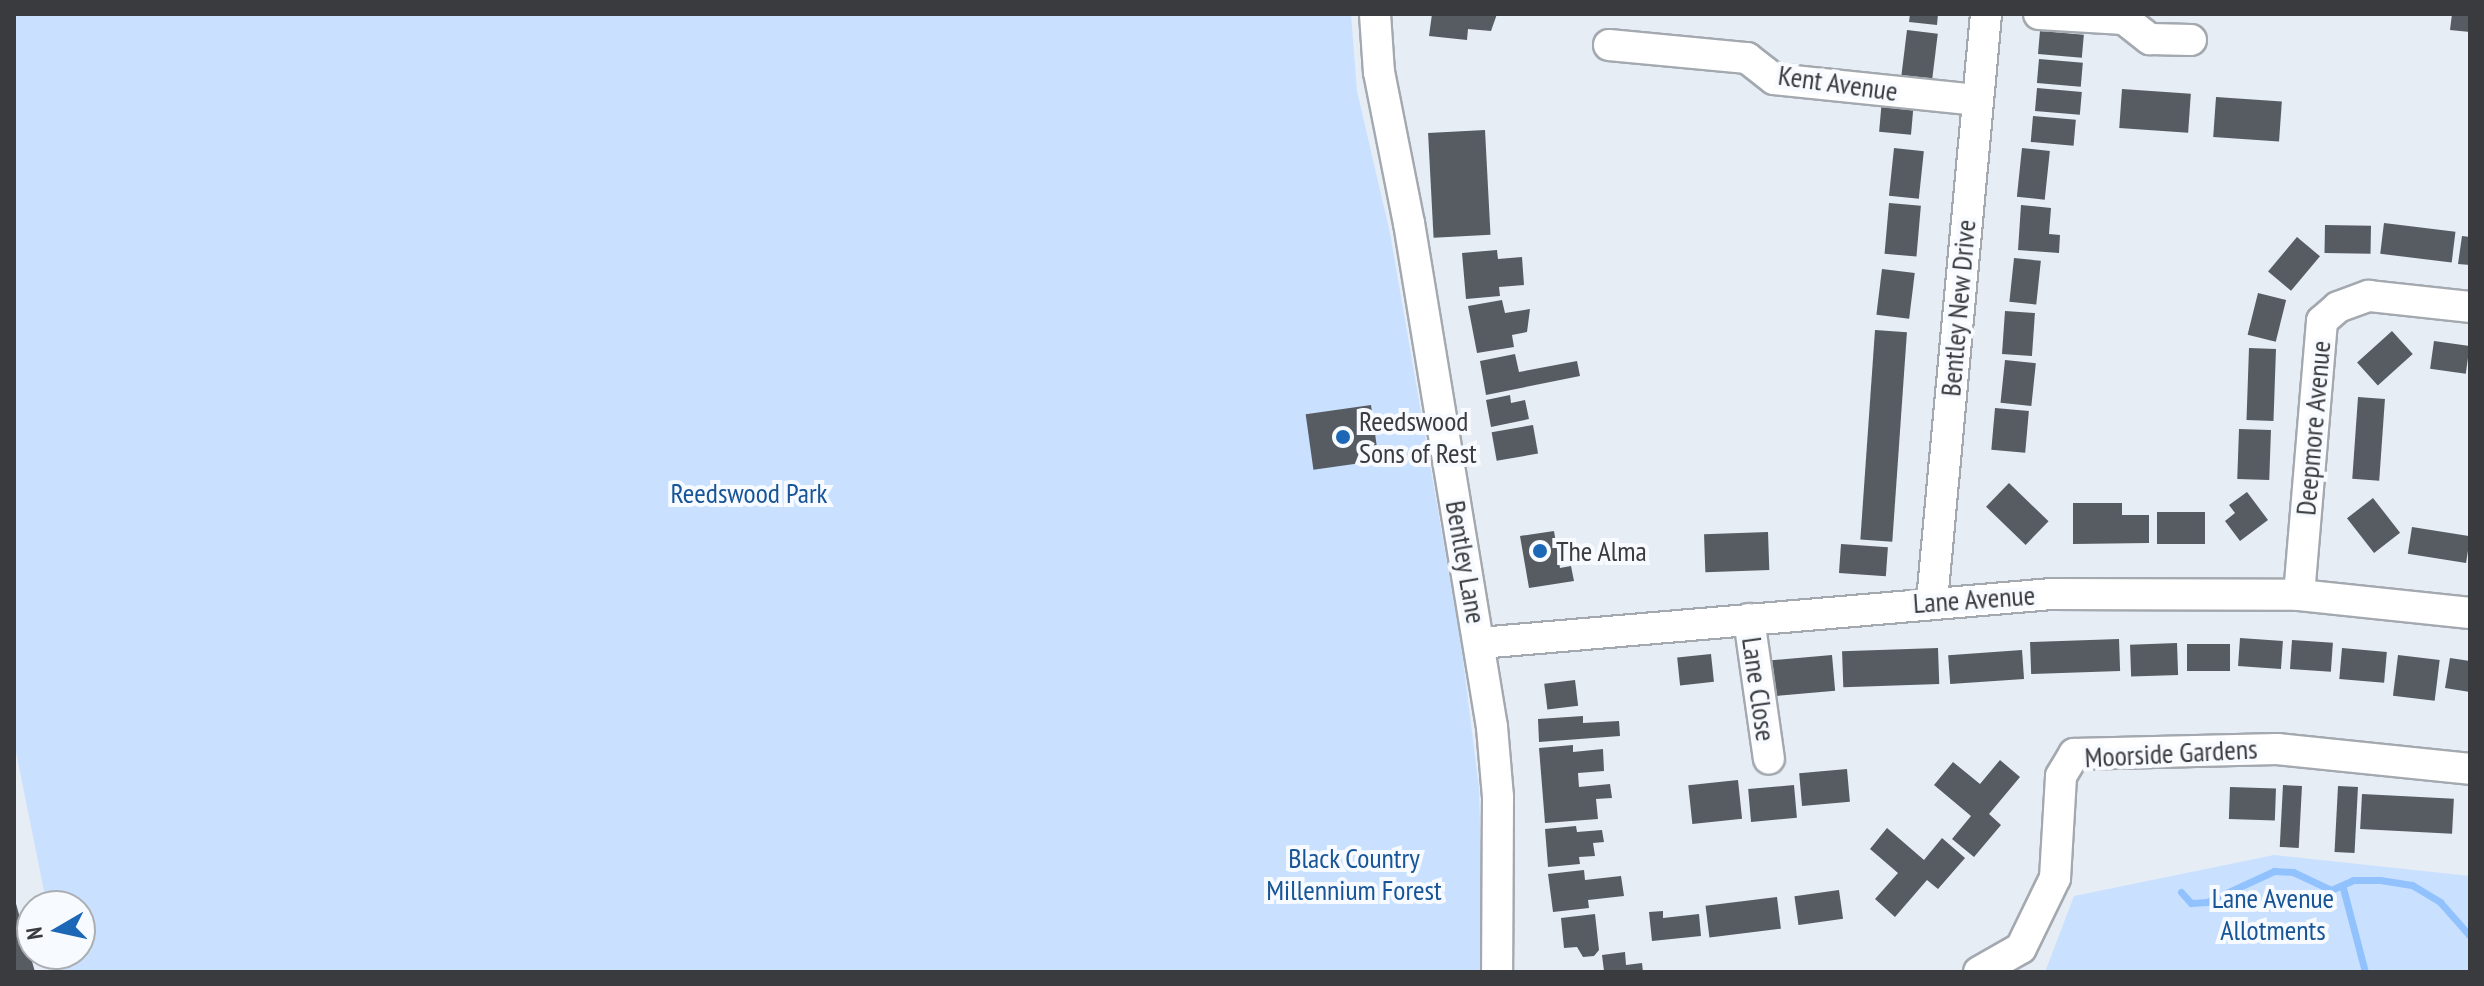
<!DOCTYPE html>
<style>
body{margin:0}
#map{position:relative;width:2484px;height:986px;overflow:hidden;background:#e7edf5;font-family:"PT Sans Narrow",sans-serif}
div>[style]{position:absolute}
.green>*{inset:0;background:#c9e1ff}
.stream>*{height:7px;margin:-3.5px;padding:0 3.5px;transform-origin:3.5px;border-radius:3.5px;background:#92c2fe}
.building>*{inset:0;background:#575c62;transform-origin:0 0}
.roads{filter:drop-shadow(2px 0 #a4a9b0) drop-shadow(-2px 0 #a4a9b0) drop-shadow(0 2px #a4a9b0) drop-shadow(0 -2px #a4a9b0)}
.minor>*{height:30px;margin:-15px;padding:0 15px;transform-origin:15px;border-radius:15px;background:#fff}
.dots>*{width:22px;height:22px;translate:-50% -50%;box-sizing:border-box;border:4px solid #f7faff;border-radius:50%}
span{translate:-50% -50%;white-space:nowrap;text-align:center;line-height:1.15;-webkit-text-stroke:8px #f7faff;paint-order:stroke}
.street-label{font-size:28px;color:#393b3e}
.poi-label{font-size:28px;color:#393b3e}
.left{translate:0 -50%;text-align:left}
.park-label{font-size:28px;color:#185597}
.frame{position:absolute;inset:0;border:16px solid #393b3e;pointer-events:none}
.north{position:absolute;left:16px;top:890px;width:80px;height:80px;box-sizing:border-box;background:#f7faff;border:2px solid #abaeb2;border-radius:50%;rotate:261deg;font-size:22px;font-weight:700;line-height:32px;text-align:center;color:#393b3e}
.north::after{content:'';display:block;margin:auto;width:28px;height:36px;background:#1c67b6;clip-path:polygon(50% 0,100% 100%,50% 72%,0 100%)}
</style>
<div id="map">
<div class="green">
<div style="clip-path:polygon(14px 14px,1351px 14px,1357px 91px,1390px 233px,1461px 644px,1479px 788px,1484px 972px,60px 972px,56px 954px,80px 954px,80px 906px,47px 906px,14px 742px)"></div>
<div style="clip-path:polygon(2274px 855px,2470px 876px,2470px 972px,2045px 972px,2074px 896px)"></div>
</div>
<div class="stream">
<div style="left:2343px;top:888px;width:87px;rotate:75.3deg"></div>
<div style="left:2181px;top:892px;width:15px;rotate:48deg"></div>
<div style="left:2191px;top:903px;width:16px;rotate:-4deg"></div>
<div style="left:2207px;top:902px;width:74px;rotate:-24.8deg"></div>
<div style="left:2274px;top:871px;width:19px;rotate:3deg"></div>
<div style="left:2293px;top:872px;width:42px;rotate:25.3deg"></div>
<div style="left:2331px;top:890px;width:24px;rotate:-24deg"></div>
<div style="left:2353px;top:880px;width:27px"></div>
<div style="left:2380px;top:880px;width:32px;rotate:9deg"></div>
<div style="left:2412px;top:885px;width:33px;rotate:31deg"></div>
<div style="left:2440px;top:902px;width:45px;rotate:48.6deg"></div>
</div>
<div class="building">
<div style="clip-path:polygon(1432px 14px,1497px 14px,1491px 31px,1468px 29px,1467px 40px,1429px 36px)"></div>
<div style="clip-path:polygon(1910px 14px,1938px 14px,1937px 25px,1909px 22px)"></div>
<div style="clip-path:polygon(2452px 14px,2470px 14px,2470px 32px,2450px 30px)"></div>
<div style="left:1907px;top:30px;width:31px;height:54px;rotate:7deg"></div>
<div style="left:2040px;top:31px;width:44px;height:23px;rotate:5deg"></div>
<div style="left:2039px;top:59px;width:44px;height:24px;rotate:5deg"></div>
<div style="left:2037px;top:88px;width:45px;height:23px;rotate:5deg"></div>
<div style="left:2122px;top:89px;width:69px;height:39px;rotate:4deg"></div>
<div style="left:2216px;top:97px;width:66px;height:40px;rotate:4deg"></div>
<div style="left:1882px;top:99px;width:32px;height:33px;rotate:5deg"></div>
<div style="left:2033px;top:116px;width:43px;height:26px;rotate:5deg"></div>
<div style="left:1485px;top:130px;width:105px;height:57px;rotate:87deg"></div>
<div style="left:1894px;top:148px;width:30px;height:48px;rotate:6deg"></div>
<div style="left:2022px;top:148px;width:28px;height:49px;rotate:6deg"></div>
<div style="left:1889px;top:203px;width:32px;height:51px;rotate:5deg"></div>
<div style="clip-path:polygon(2021px 205px,2051px 208px,2049px 234px,2060px 235px,2059px 253px,2018px 250px)"></div>
<div style="left:2384px;top:223px;width:72px;height:31px;rotate:7deg"></div>
<div style="left:2325px;top:225px;width:46px;height:28px;rotate:1deg"></div>
<div style="clip-path:polygon(2462px 236px,2470px 237px,2470px 265px,2458px 264px)"></div>
<div style="left:2297px;top:237px;width:30px;height:45px;rotate:40deg"></div>
<div style="clip-path:polygon(1497px 250px,1498px 259px,1522px 257px,1524px 285px,1499px 287px,1500px 296px,1466px 299px,1462px 253px)"></div>
<div style="left:2014px;top:258px;width:27px;height:44px;rotate:6deg"></div>
<div style="left:1882px;top:269px;width:33px;height:46px;rotate:7deg"></div>
<div style="left:2258px;top:293px;width:29px;height:43px;rotate:14deg"></div>
<div style="clip-path:polygon(1502px 300px,1505px 313px,1530px 309px,1527px 332px,1512px 335px,1514px 347px,1477px 353px,1468px 306px)"></div>
<div style="left:2005px;top:311px;width:30px;height:43px;rotate:4deg"></div>
<div style="left:1875px;top:330px;width:32px;height:210px;rotate:4deg"></div>
<div style="left:2392px;top:331px;width:31px;height:47px;rotate:48deg"></div>
<div style="left:2434px;top:341px;width:36px;height:28px;rotate:8deg"></div>
<div style="left:2249px;top:348px;width:27px;height:72px;rotate:2deg"></div>
<div style="clip-path:polygon(1515px 354px,1519px 372px,1577px 361px,1580px 376px,1486px 395px,1480px 361px)"></div>
<div style="left:2005px;top:360px;width:31px;height:43px;rotate:6deg"></div>
<div style="clip-path:polygon(1510px 395px,1511px 403px,1525px 400px,1529px 419px,1491px 427px,1486px 400px)"></div>
<div style="left:2358px;top:397px;width:27px;height:82px;rotate:4deg"></div>
<div style="left:1371px;top:405px;width:56px;height:66px;rotate:82deg"></div>
<div style="left:1995px;top:408px;width:34px;height:42px;rotate:5deg"></div>
<div style="left:1533px;top:425px;width:29px;height:42px;rotate:80deg"></div>
<div style="left:2239px;top:429px;width:32px;height:50px;rotate:2deg"></div>
<div style="left:2009px;top:483px;width:55px;height:33px;rotate:44deg"></div>
<div style="clip-path:polygon(2247px 492px,2268px 520px,2240px 541px,2225px 521px,2235px 513px,2229px 505px)"></div>
<div style="left:2373px;top:498px;width:44px;height:33px;rotate:52deg"></div>
<div style="clip-path:polygon(2073px 503px,2122px 503px,2122px 515px,2149px 515px,2149px 543px,2073px 544px)"></div>
<div style="left:2205px;top:512px;width:32px;height:48px;rotate:90deg"></div>
<div style="left:2412px;top:527px;width:59px;height:27px;rotate:9deg"></div>
<div style="clip-path:polygon(1554px 531px,1560px 568px,1571px 566px,1574px 581px,1529px 588px,1520px 536px)"></div>
<div style="left:1768px;top:532px;width:38px;height:64px;rotate:88deg"></div>
<div style="left:1841px;top:544px;width:47px;height:29px;rotate:4deg"></div>
<div style="left:2240px;top:638px;width:43px;height:28px;rotate:4deg"></div>
<div style="left:2119px;top:639px;width:32px;height:89px;rotate:88deg"></div>
<div style="left:2292px;top:640px;width:41px;height:29px;rotate:4deg"></div>
<div style="left:2177px;top:643px;width:32px;height:47px;rotate:88deg"></div>
<div style="left:2230px;top:644px;width:27px;height:43px;rotate:90deg"></div>
<div style="left:1938px;top:648px;width:36px;height:96px;rotate:88deg"></div>
<div style="left:2342px;top:648px;width:45px;height:31px;rotate:5deg"></div>
<div style="left:2022px;top:650px;width:29px;height:74px;rotate:86deg"></div>
<div style="left:1711px;top:654px;width:28px;height:34px;rotate:84deg"></div>
<div style="left:1832px;top:655px;width:36px;height:63px;rotate:85deg"></div>
<div style="left:2398px;top:655px;width:42px;height:41px;rotate:7deg"></div>
<div style="clip-path:polygon(2450px 658px,2470px 661px,2470px 692px,2445px 688px)"></div>
<div style="left:1575px;top:680px;width:26px;height:31px;rotate:83deg"></div>
<div style="clip-path:polygon(1583px 716px,1583px 723px,1619px 721px,1620px 736px,1539px 742px,1538px 719px)"></div>
<div style="clip-path:polygon(1573px 745px,1573px 752px,1603px 749px,1604px 771px,1578px 773px,1579px 787px,1610px 784px,1612px 798px,1596px 799px,1598px 819px,1545px 823px,1539px 748px)"></div>
<div style="clip-path:polygon(2000px 760px,2020px 777px,1989px 814px,2001px 825px,1974px 857px,1952px 839px,1971px 816px,1934px 785px,1953px 762px,1980px 784px)"></div>
<div style="left:1847px;top:769px;width:33px;height:48px;rotate:85deg"></div>
<div style="left:1738px;top:780px;width:39px;height:50px;rotate:84deg"></div>
<div style="left:1794px;top:785px;width:33px;height:46px;rotate:85deg"></div>
<div style="left:2283px;top:785px;width:19px;height:62px;rotate:3deg"></div>
<div style="left:2338px;top:786px;width:20px;height:66px;rotate:3deg"></div>
<div style="left:2230px;top:787px;width:46px;height:32px;rotate:2deg"></div>
<div style="left:2362px;top:794px;width:92px;height:35px;rotate:3deg"></div>
<div style="clip-path:polygon(1576px 826px,1577px 832px,1602px 830px,1604px 842px,1593px 843px,1595px 856px,1579px 857px,1580px 864px,1548px 867px,1545px 829px)"></div>
<div style="clip-path:polygon(1887px 828px,1924px 860px,1942px 838px,1965px 858px,1938px 889px,1927px 880px,1895px 917px,1875px 899px,1898px 873px,1870px 849px)"></div>
<div style="clip-path:polygon(1584px 870px,1585px 880px,1621px 876px,1624px 896px,1588px 900px,1589px 908px,1553px 912px,1548px 874px)"></div>
<div style="left:1839px;top:890px;width:29px;height:45px;rotate:82deg"></div>
<div style="left:1777px;top:897px;width:32px;height:72px;rotate:83deg"></div>
<div style="clip-path:polygon(14px 900px,15px 900px,35px 972px,14px 972px)"></div>
<div style="clip-path:polygon(1663px 911px,1663px 918px,1699px 914px,1701px 936px,1652px 941px,1649px 912px)"></div>
<div style="clip-path:polygon(1595px 914px,1599px 950px,1594px 956px,1583px 957px,1577px 947px,1564px 948px,1561px 918px)"></div>
<div style="clip-path:polygon(1625px 952px,1626px 965px,1642px 963px,1643px 972px,1604px 971px,1602px 955px)"></div>
</div>
<div class="roads">
<div class="minor">
<div style="left:1375px;top:14px;width:58px;rotate:86.1deg"></div>
<div style="left:1379px;top:72px;width:154px;rotate:78.8deg"></div>
<div style="left:1409px;top:223px;width:511px;rotate:80.65deg"></div>
<div style="left:1492px;top:727px;width:70px;rotate:85.1deg"></div>
<div style="left:1498px;top:797px;width:175px;rotate:90.3deg"></div>
<div style="left:2039px;top:14px;width:85px;rotate:3.4deg"></div>
<div style="left:2124px;top:19px;width:33px;rotate:38deg"></div>
<div style="left:2150px;top:39px;width:41px;rotate:1.4deg"></div>
<div style="left:1609px;top:45px;width:139px;rotate:5.4deg"></div>
<div style="left:1747px;top:58px;width:34px;rotate:38deg"></div>
<div style="left:1774px;top:79px;width:203px;rotate:5.9deg"></div>
<div style="left:2299px;top:595px;width:275px;rotate:-85.2deg"></div>
<div style="left:2322px;top:321px;width:21px;rotate:-41deg"></div>
<div style="left:2338px;top:307px;width:33px;rotate:-20deg"></div>
<div style="left:2369px;top:296px;width:102px;rotate:6.2deg"></div>
<div style="left:1932px;top:601px;width:589px;rotate:-84.74deg"></div>
<div style="left:1749px;top:619px;width:141px;rotate:81.9deg"></div>
<div style="left:1480px;top:643px;width:574px;rotate:-4.9deg"></div>
<div style="left:2052px;top:594px;width:247px;rotate:0.2deg"></div>
<div style="left:2299px;top:595px;width:172px;rotate:6deg"></div>
<div style="left:1979px;top:972px;width:48px;rotate:-29.7deg"></div>
<div style="left:2021px;top:948px;width:78px;rotate:-64.1deg"></div>
<div style="left:2055px;top:878px;width:102px;rotate:-86.6deg"></div>
<div style="left:2061px;top:776px;width:26px;rotate:-59deg"></div>
<div style="left:2074px;top:754px;width:203px;rotate:-1.4deg"></div>
<div style="left:2277px;top:749px;width:194px;rotate:5.9deg"></div>
</div>
</div>
<div class="dots">
<div style="left:1343px;top:437px;background:#1c67b6"></div>
<div style="left:1540px;top:551px;background:#1c67b6"></div>
</div>
<div class="street-label">
<span style="left:1838px;top:83px;rotate:8deg">Kent Avenue</span>
<span style="left:1958px;top:308px;rotate:-85deg">Bentley New Drive</span>
<span style="left:2313px;top:428px;rotate:-85deg">Deepmore Avenue</span>
<span style="left:1466px;top:562px;rotate:80deg">Bentley Lane</span>
<span style="left:1974px;top:599px;rotate:-4deg">Lane Avenue</span>
<span style="left:1759px;top:689px;rotate:82deg">Lane Close</span>
<span style="left:2171px;top:753px;rotate:-3deg">Moorside Gardens</span>
</div>
<div class="poi-label">
<span class="left" style="left:1359px;top:437px">Reedswood<br>Sons of Rest</span>
<span class="left" style="left:1556px;top:551px">The Alma</span>
</div>
<div class="park-label">
<span style="left:749px;top:493px">Reedswood Park</span>
<span style="left:1354px;top:874px">Black Country<br>Millennium Forest</span>
<span style="left:2273px;top:914px">Lane Avenue<br>Allotments</span>
</div>
<div class="frame"></div>
<div class="north">N</div>
</div>
